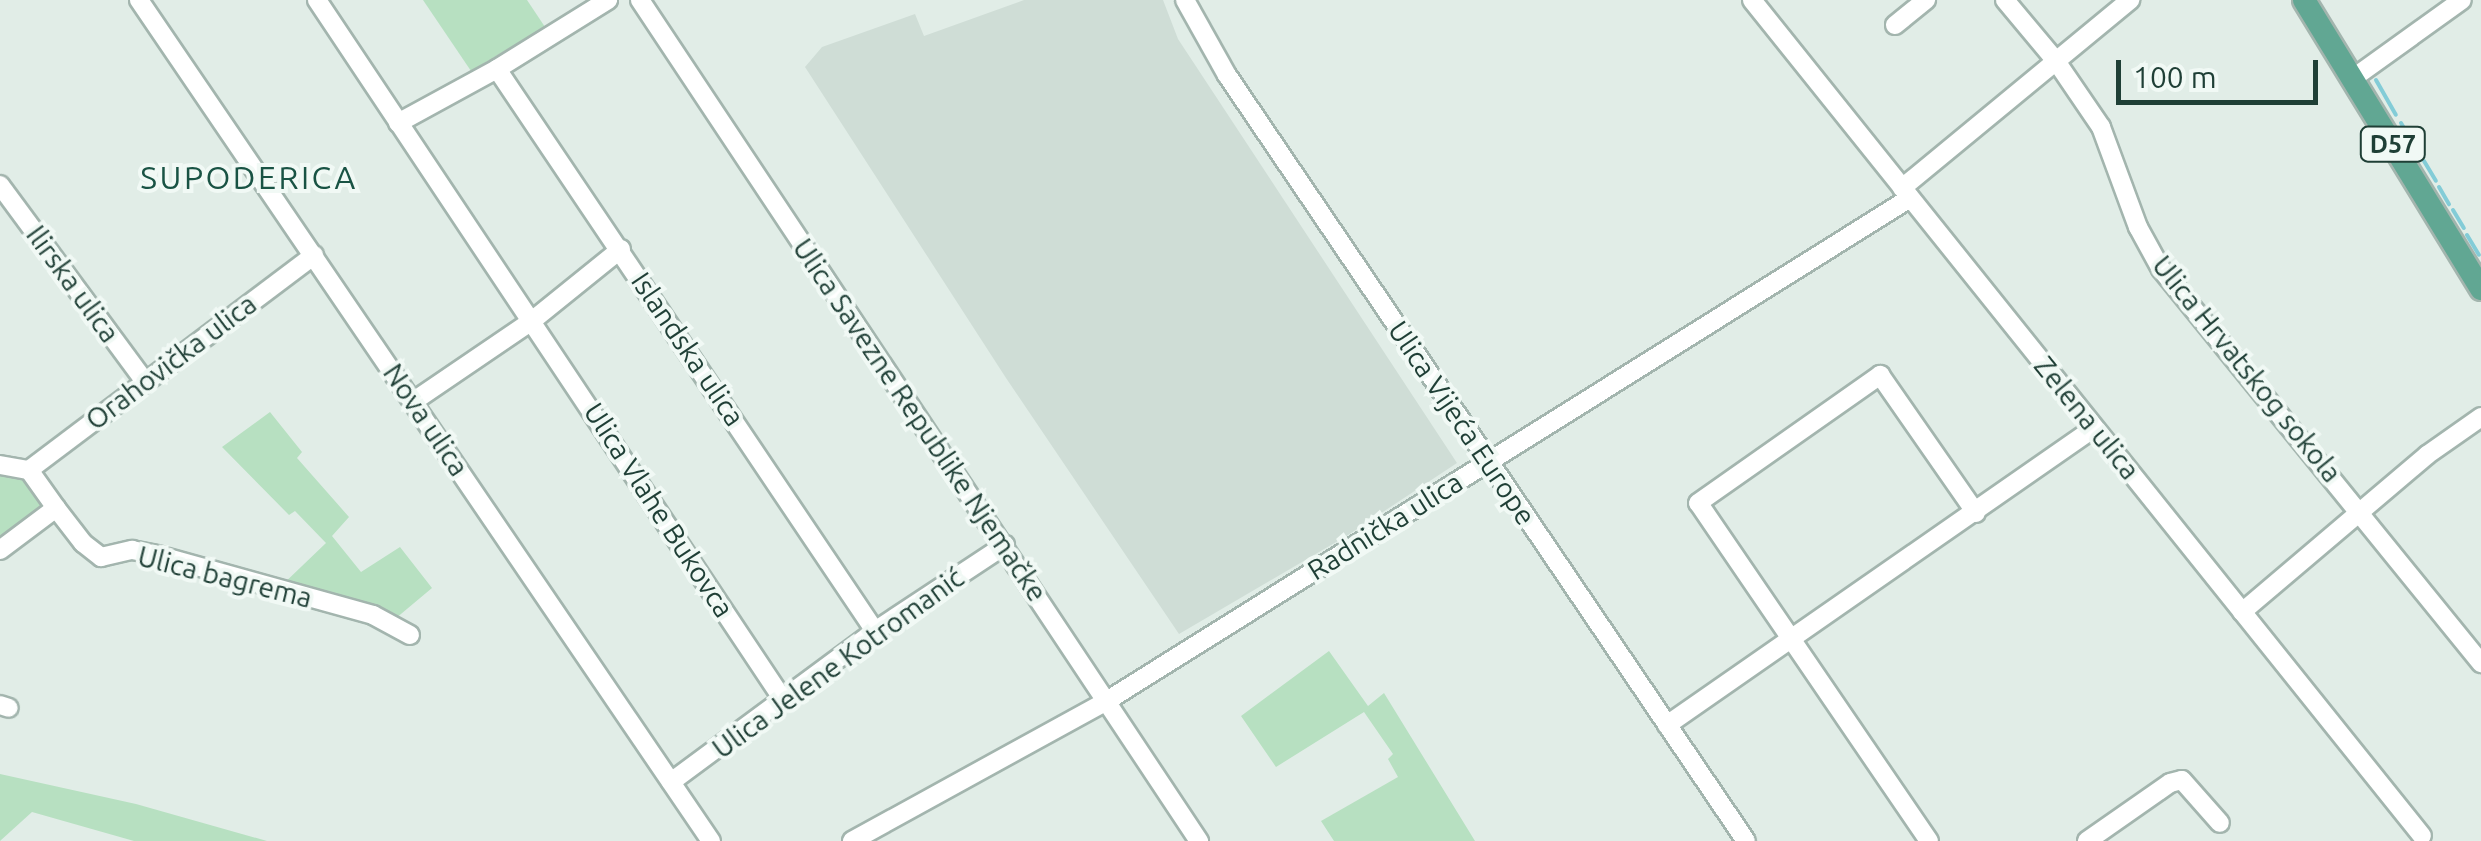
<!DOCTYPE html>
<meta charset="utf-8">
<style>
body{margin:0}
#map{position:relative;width:2481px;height:841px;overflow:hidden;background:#e1ede7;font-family:Ubuntu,sans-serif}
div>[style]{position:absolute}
.built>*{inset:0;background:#cfddd6}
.green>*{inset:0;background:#b7e0c1}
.stream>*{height:4px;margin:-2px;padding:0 2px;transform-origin:2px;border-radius:2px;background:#83ccd7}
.roads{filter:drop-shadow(2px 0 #a3b5ae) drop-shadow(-2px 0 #a3b5ae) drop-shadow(0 2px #a3b5ae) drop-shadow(0 -2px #a3b5ae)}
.minor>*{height:18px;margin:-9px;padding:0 9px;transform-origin:9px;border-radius:9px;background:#fff}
.major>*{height:22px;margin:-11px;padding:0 11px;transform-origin:11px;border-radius:11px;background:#61a793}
span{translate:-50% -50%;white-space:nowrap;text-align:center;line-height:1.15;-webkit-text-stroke:8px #f1f9f5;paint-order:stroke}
.shield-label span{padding:2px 8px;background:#f1f9f5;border:2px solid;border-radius:8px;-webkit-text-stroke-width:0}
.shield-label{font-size:25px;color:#1f3f36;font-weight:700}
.street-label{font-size:28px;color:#1f3f36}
.quarter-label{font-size:32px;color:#195344;letter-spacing:2.5px}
.scale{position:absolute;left:2116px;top:60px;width:202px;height:45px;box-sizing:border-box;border:5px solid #1f3f36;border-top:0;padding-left:12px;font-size:30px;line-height:35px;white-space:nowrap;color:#1f3f36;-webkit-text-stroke:8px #f1f9f5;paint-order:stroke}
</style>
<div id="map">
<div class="built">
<div style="clip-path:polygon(1024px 0,1163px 0,1178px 39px,1457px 463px,1348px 535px,1179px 634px,1006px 378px,805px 67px,822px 47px,915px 14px,924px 36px)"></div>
</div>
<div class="green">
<div style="clip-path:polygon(423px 0,527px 0,545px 27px,471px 71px)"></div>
<div style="clip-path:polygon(270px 412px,302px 452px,297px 458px,349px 517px,332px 536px,361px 572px,400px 547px,432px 588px,389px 624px,278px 589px,326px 543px,295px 511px,289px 515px,222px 447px)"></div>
<div style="clip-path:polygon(0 472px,27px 477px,48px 507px,0 545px)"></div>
<div style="clip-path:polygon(1329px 651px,1368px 706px,1384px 693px,1475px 841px,1334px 841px,1321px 821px,1398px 777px,1388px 759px,1393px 754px,1364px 712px,1276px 767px,1241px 716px)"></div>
<div style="clip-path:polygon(0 774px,136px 804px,267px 841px,134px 841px,32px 812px,0 841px)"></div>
</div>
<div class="stream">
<div style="left:2376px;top:80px;width:40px;rotate:60.3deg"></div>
<div style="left:2401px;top:123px;width:39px;rotate:59deg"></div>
<div style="left:2424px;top:161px;width:23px;rotate:59deg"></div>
<div style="left:2439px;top:187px;width:20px;rotate:60deg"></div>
<div style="left:2453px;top:210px;width:21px;rotate:59deg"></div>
<div style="left:2467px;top:235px;width:23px;rotate:59deg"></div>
</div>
<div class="roads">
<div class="minor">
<div style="left:139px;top:0;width:1017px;rotate:55.78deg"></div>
<div style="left:317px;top:0;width:842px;rotate:56.33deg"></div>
<div style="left:640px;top:0;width:1010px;rotate:56.39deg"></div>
<div style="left:1185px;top:0;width:86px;rotate:60.8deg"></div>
<div style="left:1227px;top:75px;width:925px;rotate:55.88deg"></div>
<div style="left:1752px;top:0;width:1071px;rotate:51.29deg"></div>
<div style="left:2005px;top:0;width:80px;rotate:50.1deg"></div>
<div style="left:2056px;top:61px;width:80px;rotate:55.7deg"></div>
<div style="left:2101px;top:127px;width:107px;rotate:69.7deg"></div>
<div style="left:2138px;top:227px;width:48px;rotate:61.3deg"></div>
<div style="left:2161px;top:269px;width:508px;rotate:50.92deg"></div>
<div style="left:1895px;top:25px;width:40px;rotate:-39deg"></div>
<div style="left:497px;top:69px;width:677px;rotate:56.08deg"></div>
<div style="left:2352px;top:79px;width:135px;rotate:-35.7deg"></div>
<div style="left:398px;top:123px;width:113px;rotate:-28.6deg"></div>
<div style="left:497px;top:69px;width:131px;rotate:-31.9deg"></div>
<div style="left:0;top:185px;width:245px;rotate:53.6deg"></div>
<div style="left:1902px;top:188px;width:296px;rotate:-39.5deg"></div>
<div style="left:414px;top:401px;width:144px;rotate:-34.2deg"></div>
<div style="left:533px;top:320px;width:113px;rotate:-38.9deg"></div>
<div style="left:0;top:465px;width:29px;rotate:10deg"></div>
<div style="left:29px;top:470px;width:47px;rotate:54.6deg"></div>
<div style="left:56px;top:508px;width:70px;rotate:143.1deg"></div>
<div style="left:29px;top:470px;width:357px;rotate:-37deg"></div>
<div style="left:56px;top:508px;width:44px;rotate:52.4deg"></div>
<div style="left:83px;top:543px;width:23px;rotate:38deg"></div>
<div style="left:101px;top:557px;width:32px;rotate:-13deg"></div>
<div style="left:132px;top:550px;width:25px;rotate:11deg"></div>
<div style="left:157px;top:555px;width:224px;rotate:15.5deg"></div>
<div style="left:373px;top:615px;width:42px;rotate:28.4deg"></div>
<div style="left:2242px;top:612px;width:243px;rotate:-40.3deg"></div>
<div style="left:2427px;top:455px;width:66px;rotate:-35.1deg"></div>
<div style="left:0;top:705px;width:9px;rotate:18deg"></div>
<div style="left:1667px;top:725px;width:520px;rotate:-34.82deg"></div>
<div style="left:671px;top:782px;width:254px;rotate:-36.5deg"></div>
<div style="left:875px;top:631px;width:156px;rotate:-33.5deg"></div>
<div style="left:852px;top:841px;width:289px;rotate:-28.8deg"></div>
<div style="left:1105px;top:702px;width:950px;rotate:-32.05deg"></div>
<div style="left:1929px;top:841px;width:409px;rotate:-124.3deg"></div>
<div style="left:1698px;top:503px;width:223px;rotate:-35.1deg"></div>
<div style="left:1880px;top:375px;width:168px;rotate:55.2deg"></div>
<div style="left:2087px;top:841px;width:101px;rotate:-34.9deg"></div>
<div style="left:2170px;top:783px;width:12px;rotate:-14deg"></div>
<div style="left:2182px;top:780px;width:57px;rotate:48.5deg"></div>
</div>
<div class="major">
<div style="left:2304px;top:0;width:339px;rotate:58.5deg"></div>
</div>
</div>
<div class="shield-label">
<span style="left:2393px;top:144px">D57</span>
</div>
<div class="street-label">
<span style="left:73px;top:284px;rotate:54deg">Ilirska ulica</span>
<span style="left:688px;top:349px;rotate:56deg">Islandska ulica</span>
<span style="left:171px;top:362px;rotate:-37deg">Orahovička ulica</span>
<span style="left:2247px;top:369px;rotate:51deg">Ulica Hrvatskog sokola</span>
<span style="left:2087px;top:418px;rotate:51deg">Zelena ulica</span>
<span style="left:426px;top:420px;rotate:56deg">Nova ulica</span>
<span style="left:920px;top:420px;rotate:56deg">Ulica Savezne Republike Njemačke</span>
<span style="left:1462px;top:423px;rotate:56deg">Ulica Vijeća Europe</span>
<span style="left:659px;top:510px;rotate:57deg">Ulica Vlahe Bukovca</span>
<span style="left:1385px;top:526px;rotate:-32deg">Radnička ulica</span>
<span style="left:225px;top:577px;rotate:14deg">Ulica bagrema</span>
<span style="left:838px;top:663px;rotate:-36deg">Ulica Jelene Kotromanić</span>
</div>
<div class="quarter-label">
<span style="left:249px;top:177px">SUPODERICA</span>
</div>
<div class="scale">100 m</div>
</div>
